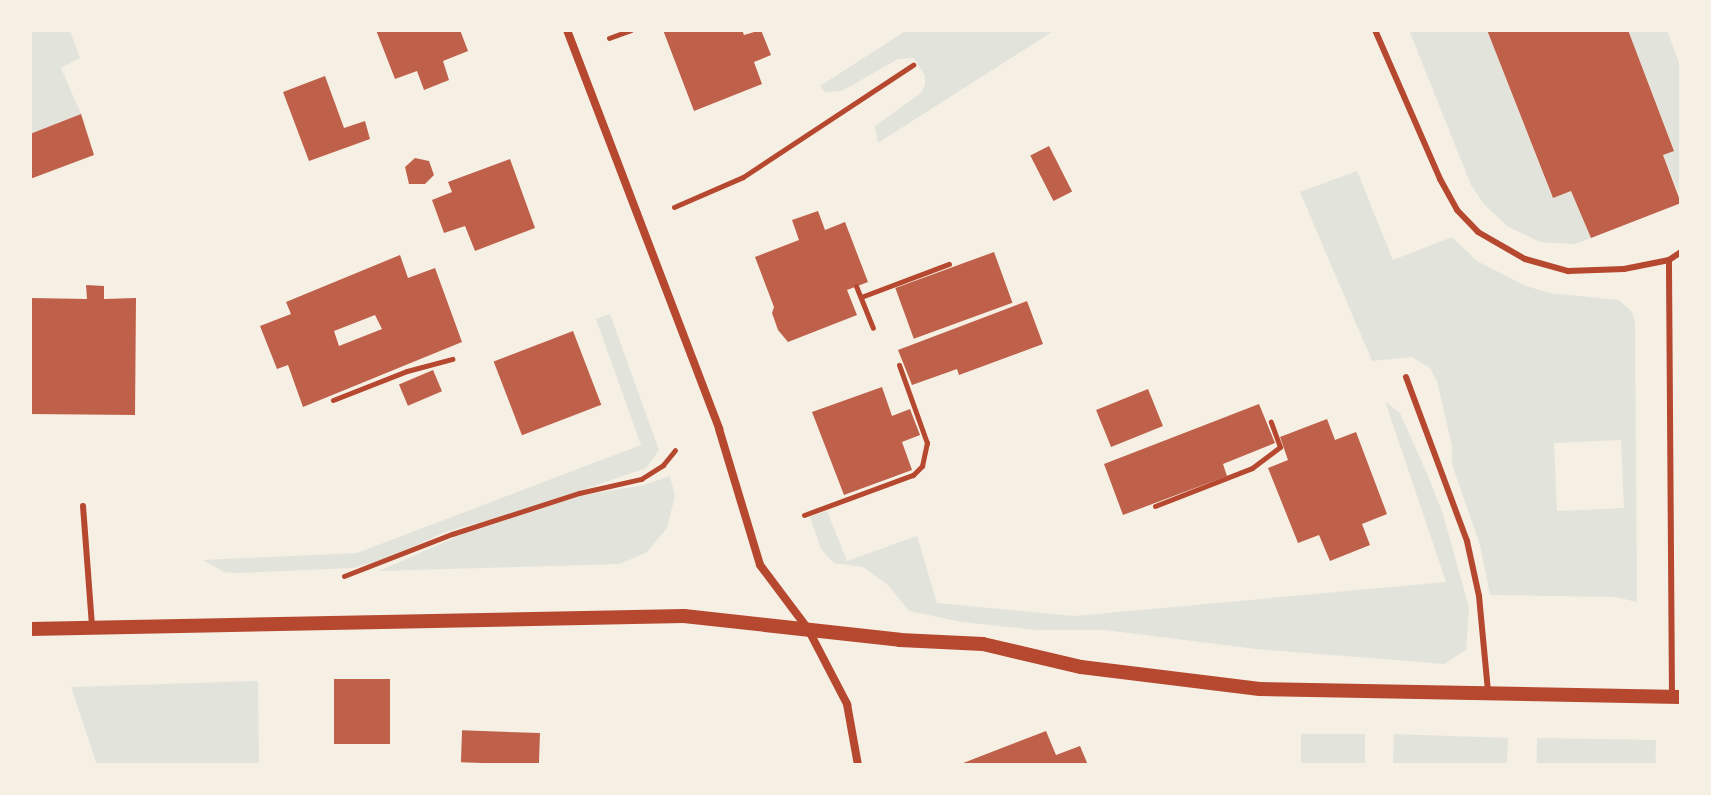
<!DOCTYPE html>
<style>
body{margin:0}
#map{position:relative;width:1711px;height:795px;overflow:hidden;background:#f6efe4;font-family:"Source Sans 3",sans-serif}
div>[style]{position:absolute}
.green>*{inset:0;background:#e2e4dc;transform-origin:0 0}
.building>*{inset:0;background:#bf614a;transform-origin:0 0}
.path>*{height:5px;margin:-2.5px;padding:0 2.5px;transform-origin:2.5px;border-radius:2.5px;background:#b5482f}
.service>*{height:6px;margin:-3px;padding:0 3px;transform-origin:3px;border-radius:3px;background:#b5482f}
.minor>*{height:8px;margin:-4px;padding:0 4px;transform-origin:4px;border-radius:4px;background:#b5482f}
.tertiary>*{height:14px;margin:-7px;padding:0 7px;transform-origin:7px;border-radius:7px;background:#b5482f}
span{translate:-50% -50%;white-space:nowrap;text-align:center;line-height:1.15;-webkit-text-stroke:6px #f6efe4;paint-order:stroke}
.frame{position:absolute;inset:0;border:32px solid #f6efe4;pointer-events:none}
</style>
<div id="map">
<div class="green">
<div style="clip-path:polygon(30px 30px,70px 30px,80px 58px,61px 68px,81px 114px,30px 134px)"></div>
<div style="clip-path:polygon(907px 30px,1055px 30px,878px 143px,875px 126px,921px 93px,925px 85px,925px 76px,914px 58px,898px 59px,842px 91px,825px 92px,820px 86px)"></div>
<div style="clip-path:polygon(1409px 30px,1487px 30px,1552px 197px,1571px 191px,1591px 238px,1574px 244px,1540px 242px,1507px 226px,1484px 204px,1471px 185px)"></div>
<div style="clip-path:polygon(1628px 30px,1667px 30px,1681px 68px,1681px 199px,1663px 155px,1674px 150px)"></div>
<div style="clip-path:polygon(evenodd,1357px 171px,1393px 260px,1452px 237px,1477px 261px,1526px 286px,1550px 293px,1619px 300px,1632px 312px,1635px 323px,1637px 602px,1615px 597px,1490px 595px,1480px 545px,1452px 464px,1452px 446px,1437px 381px,1430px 368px,1412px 357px,1372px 361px,1300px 192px,1357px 171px,1621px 440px,1624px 508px,1557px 511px,1554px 443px,1621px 440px)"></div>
<div style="clip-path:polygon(610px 314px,659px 450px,646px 468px,522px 511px,445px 532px,389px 558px,353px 568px,238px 573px,224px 572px,203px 560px,357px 553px,641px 445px,596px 319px)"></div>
<div style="clip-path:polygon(1385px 401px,1400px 413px,1428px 476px,1443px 514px,1469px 608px,1466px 650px,1444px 664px,1256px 649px,1105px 630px,1036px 630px,962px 622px,909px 611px,888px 585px,863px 567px,834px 563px,821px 549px,810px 517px,827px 511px,847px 561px,917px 536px,937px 603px,1074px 616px,1446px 582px)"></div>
<div style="clip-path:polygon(670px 476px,675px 496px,667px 528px,647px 552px,620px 564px,379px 571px,463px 534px,579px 496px,644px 485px)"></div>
<div style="clip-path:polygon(258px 681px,259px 765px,97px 765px,71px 687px)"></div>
<div style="left:1301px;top:734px;width:64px;height:31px"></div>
<div style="left:1394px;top:734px;width:114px;height:31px;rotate:2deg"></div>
<div style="left:1537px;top:738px;width:119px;height:27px;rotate:1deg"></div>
</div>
<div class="building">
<div style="clip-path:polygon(376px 30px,460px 30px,468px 51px,443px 61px,449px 80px,424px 90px,417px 71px,395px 79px)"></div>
<div style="clip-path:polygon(663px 30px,742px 30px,744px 35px,761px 30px,771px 55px,754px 62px,762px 84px,694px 111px)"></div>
<div style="clip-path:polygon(1487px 30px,1628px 30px,1674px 151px,1663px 155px,1681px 203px,1591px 238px,1571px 191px,1553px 198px)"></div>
<div style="clip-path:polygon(325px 76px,344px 128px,365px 121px,370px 139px,309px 161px,283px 92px)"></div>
<div style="clip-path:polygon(81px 114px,94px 155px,30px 179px,30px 134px)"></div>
<div style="left:1049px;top:146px;width:51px;height:21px;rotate:63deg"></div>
<div style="clip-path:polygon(415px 158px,429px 161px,434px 175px,425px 184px,409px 184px,405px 167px)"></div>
<div style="clip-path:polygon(510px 159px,535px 228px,475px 251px,465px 226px,444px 233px,432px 200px,452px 192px,448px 182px)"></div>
<div style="clip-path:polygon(818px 211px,825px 230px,845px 222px,868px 282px,847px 290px,857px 315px,788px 342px,778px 330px,772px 313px,774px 307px,755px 257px,799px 240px,792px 220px)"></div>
<div style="left:994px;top:252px;width:54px;height:105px;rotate:70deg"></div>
<div style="clip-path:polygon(evenodd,400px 255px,408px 278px,435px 268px,462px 342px,303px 407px,288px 365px,277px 369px,260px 326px,291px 314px,286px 302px,400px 255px,375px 315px,382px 329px,339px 346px,334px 331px,375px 315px)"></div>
<div style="clip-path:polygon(86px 285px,104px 286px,104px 299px,136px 298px,135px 415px,30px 414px,30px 298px,87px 299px)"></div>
<div style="clip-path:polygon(1027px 301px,1043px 344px,959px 375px,957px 369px,912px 385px,898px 350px)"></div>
<div style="left:573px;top:331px;width:79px;height:85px;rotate:69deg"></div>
<div style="left:433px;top:370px;width:23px;height:37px;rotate:67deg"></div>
<div style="clip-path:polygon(882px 387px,892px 416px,910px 409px,920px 435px,902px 442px,912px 470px,844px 495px,812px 412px)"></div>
<div style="left:1148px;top:389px;width:40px;height:56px;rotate:68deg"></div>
<div style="clip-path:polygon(1259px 404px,1275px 443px,1223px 464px,1227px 476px,1123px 515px,1104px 464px)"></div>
<div style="clip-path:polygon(1327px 419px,1335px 440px,1356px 432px,1387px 514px,1362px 524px,1370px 545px,1330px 561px,1319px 535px,1298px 543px,1268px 468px,1288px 460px,1280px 437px)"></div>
<div style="left:334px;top:679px;width:56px;height:65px"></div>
<div style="clip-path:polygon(1046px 731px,1056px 755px,1080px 746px,1088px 765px,958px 765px)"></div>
<div style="left:540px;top:733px;width:32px;height:78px;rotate:92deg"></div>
</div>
<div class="path">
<div style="left:609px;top:38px;width:23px;rotate:-20deg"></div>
<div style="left:674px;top:207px;width:75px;rotate:-23.5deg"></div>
<div style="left:743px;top:177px;width:204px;rotate:-33.4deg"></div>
<div style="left:856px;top:286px;width:45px;rotate:68deg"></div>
<div style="left:861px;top:297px;width:94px;rotate:-20.6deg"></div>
<div style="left:333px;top:400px;width:79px;rotate:-21.4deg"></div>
<div style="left:407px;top:371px;width:47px;rotate:-14.9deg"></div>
<div style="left:1155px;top:506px;width:104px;rotate:-21.4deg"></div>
<div style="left:1252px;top:468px;width:35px;rotate:-37deg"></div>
<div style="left:1280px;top:447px;width:27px;rotate:-110deg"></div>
<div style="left:804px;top:515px;width:116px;rotate:-20.2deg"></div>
<div style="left:913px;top:475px;width:13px;rotate:-45deg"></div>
<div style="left:922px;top:466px;width:24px;rotate:-78deg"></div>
<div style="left:927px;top:443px;width:83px;rotate:-109.7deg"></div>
<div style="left:344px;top:576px;width:116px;rotate:-21.3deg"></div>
<div style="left:452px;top:534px;width:133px;rotate:-17.9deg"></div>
<div style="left:579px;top:493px;width:64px;rotate:-12.7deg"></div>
<div style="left:641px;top:479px;width:26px;rotate:-32deg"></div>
<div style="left:663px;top:465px;width:19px;rotate:-51deg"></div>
</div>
<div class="service">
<div style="left:1375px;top:30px;width:163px;rotate:66.4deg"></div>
<div style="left:1440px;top:179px;width:35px;rotate:61deg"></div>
<div style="left:1457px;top:210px;width:30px;rotate:46deg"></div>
<div style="left:1478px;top:232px;width:54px;rotate:29.9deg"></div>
<div style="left:1525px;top:259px;width:45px;rotate:15.6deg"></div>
<div style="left:1568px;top:271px;width:56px;rotate:-2deg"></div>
<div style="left:1624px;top:269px;width:46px;rotate:-11.3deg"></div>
<div style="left:1406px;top:377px;width:175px;rotate:69.6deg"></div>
<div style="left:1467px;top:541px;width:56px;rotate:77.7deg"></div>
<div style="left:1479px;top:596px;width:96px;rotate:84.6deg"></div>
<div style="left:83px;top:506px;width:120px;rotate:85.7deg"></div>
<div style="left:1672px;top:697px;width:437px;rotate:-90.4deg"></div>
<div style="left:1669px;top:260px;width:14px;rotate:-34deg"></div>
</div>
<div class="minor">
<div style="left:567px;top:30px;width:427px;rotate:69.1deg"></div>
<div style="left:719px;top:429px;width:142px;rotate:73.2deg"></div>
<div style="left:760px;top:565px;width:80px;rotate:53.1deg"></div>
<div style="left:808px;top:629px;width:85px;rotate:62.5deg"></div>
<div style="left:847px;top:704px;width:62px;rotate:79.8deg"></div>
</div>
<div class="tertiary">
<div style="left:30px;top:629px;width:654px;rotate:-1.14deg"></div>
<div style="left:684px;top:616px;width:217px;rotate:6.3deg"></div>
<div style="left:900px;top:640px;width:83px;rotate:2.8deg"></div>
<div style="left:983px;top:644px;width:101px;rotate:13.2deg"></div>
<div style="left:1081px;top:667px;width:180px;rotate:7deg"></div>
<div style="left:1260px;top:689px;width:421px;rotate:1.1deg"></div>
</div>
<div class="frame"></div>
</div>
